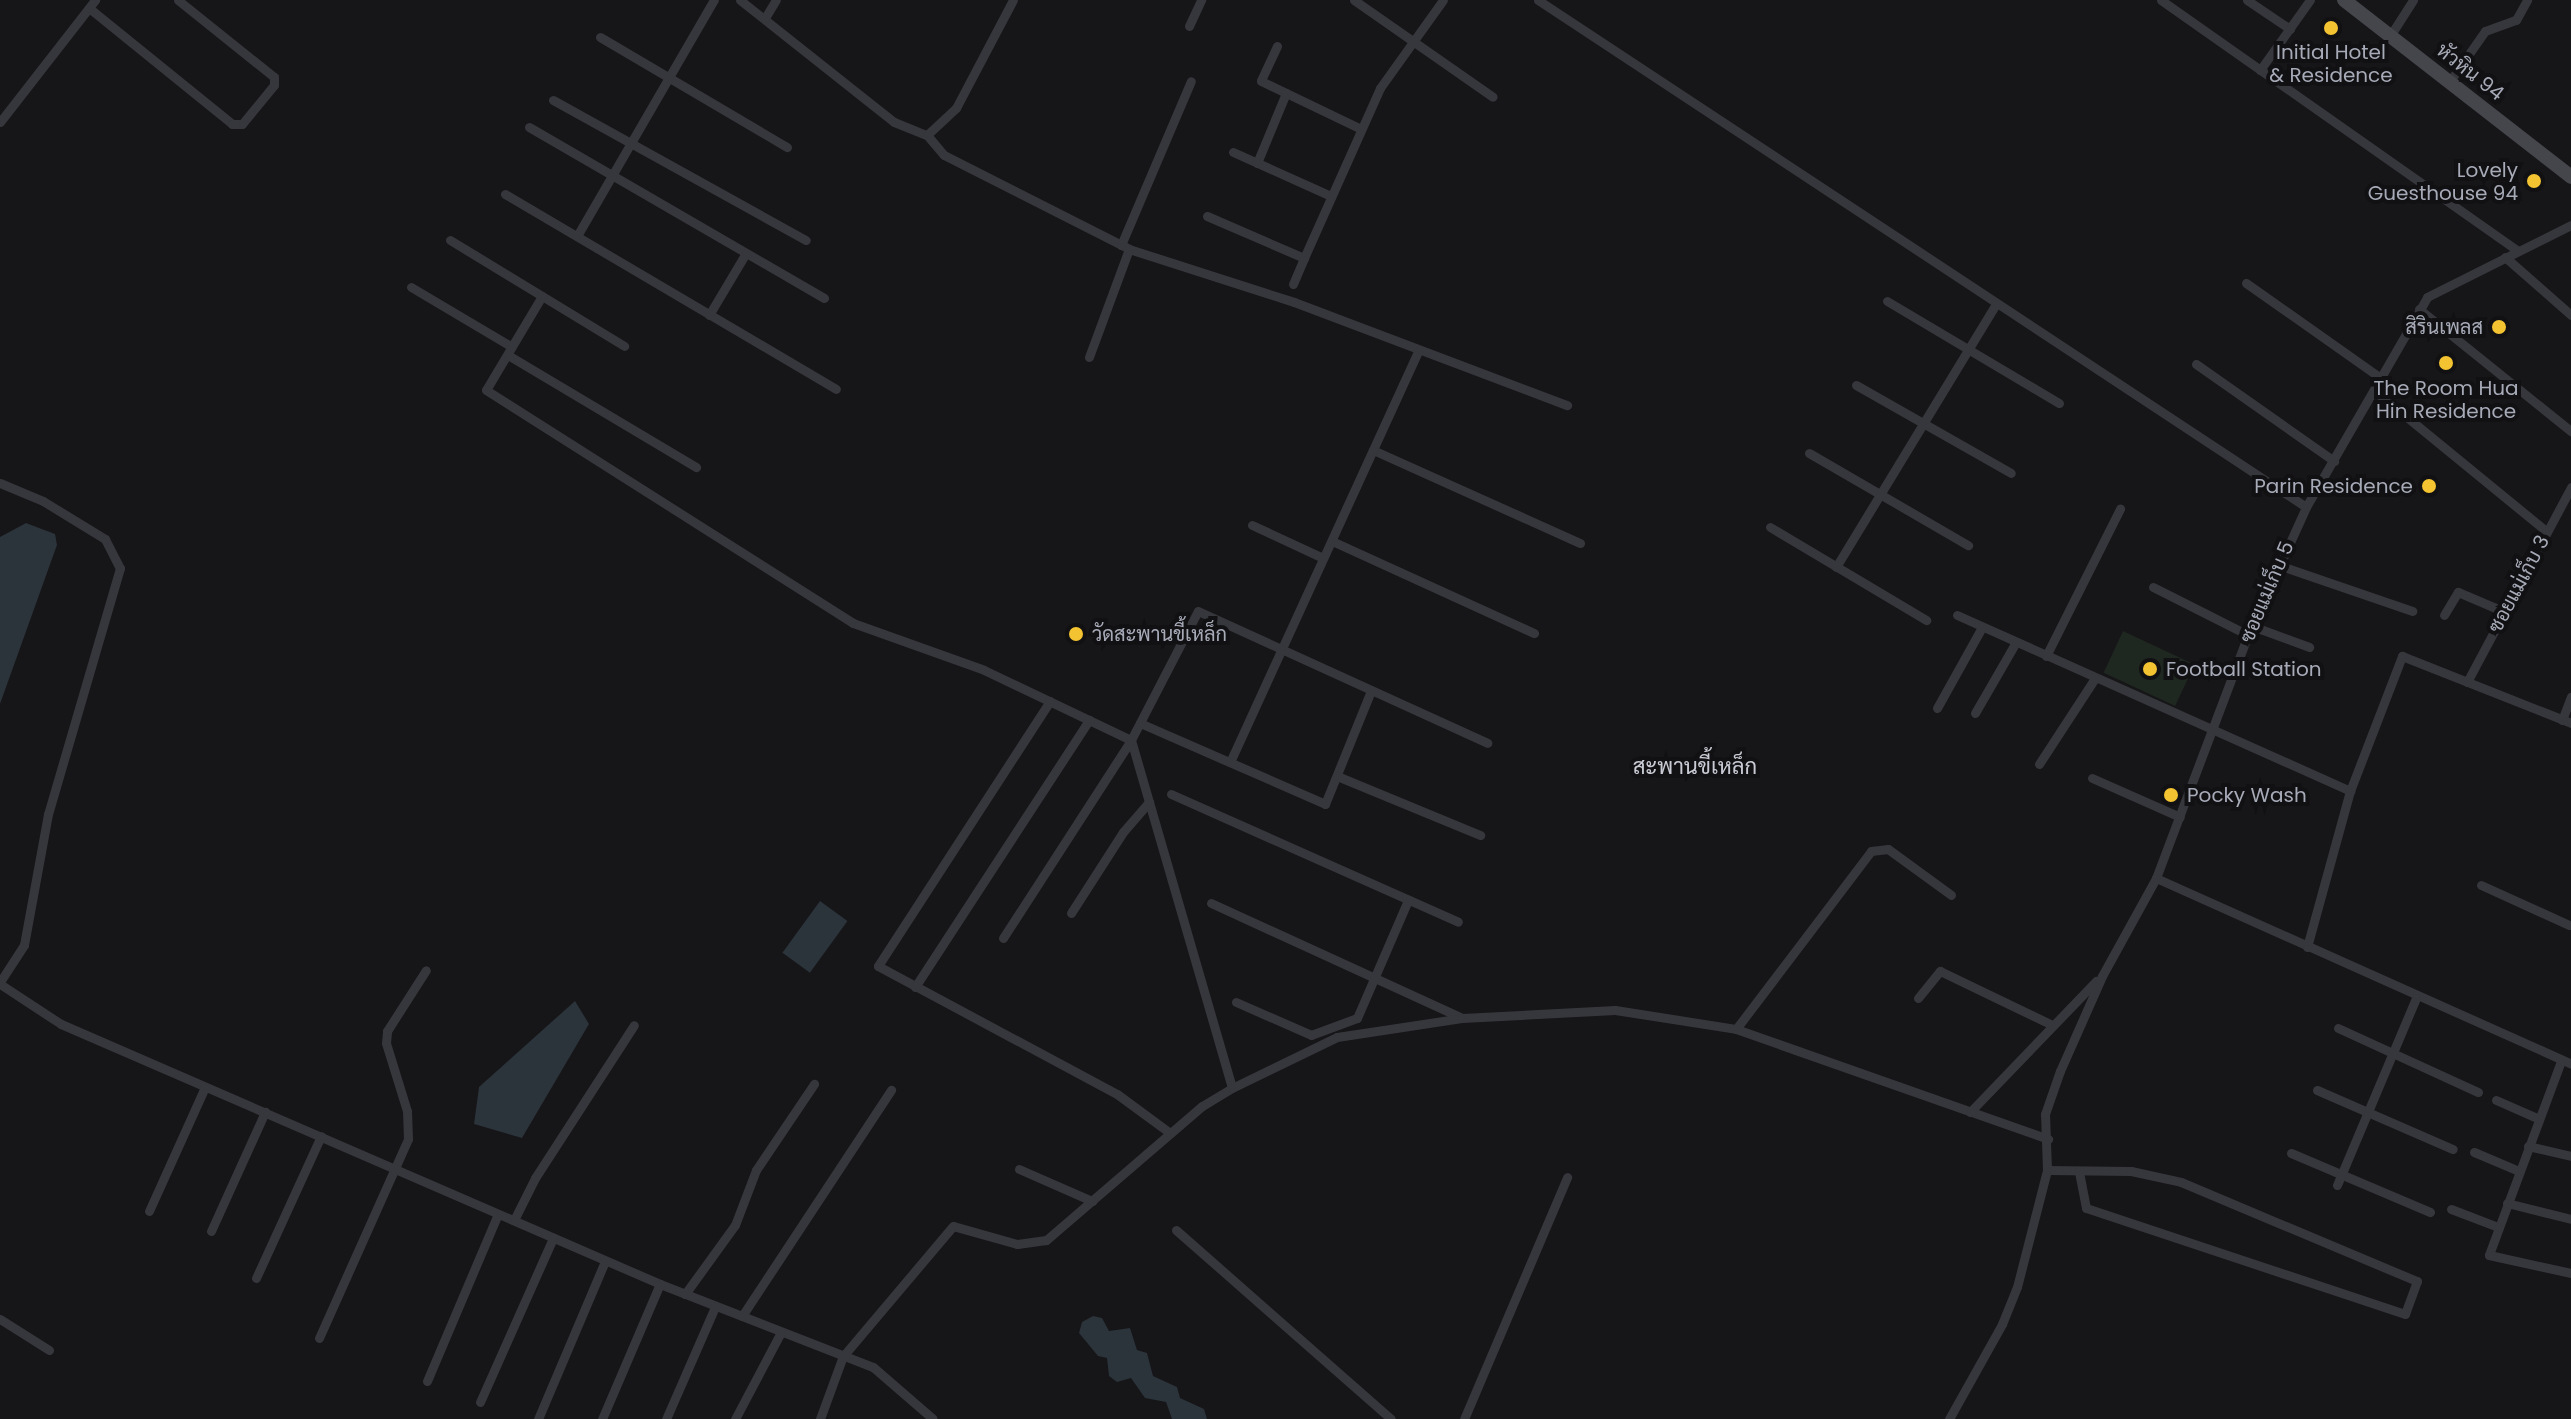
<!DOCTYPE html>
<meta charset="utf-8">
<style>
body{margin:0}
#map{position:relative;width:2571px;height:1419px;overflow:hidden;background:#161517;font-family:Poppins,Sarabun,sans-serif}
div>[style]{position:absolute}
.green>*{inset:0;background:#1f2721;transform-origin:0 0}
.water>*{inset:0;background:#2b333b;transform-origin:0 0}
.street>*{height:9px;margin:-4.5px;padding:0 4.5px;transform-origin:4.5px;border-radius:4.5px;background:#36373c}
.secondary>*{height:14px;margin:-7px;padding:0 7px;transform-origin:7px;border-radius:7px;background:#44464c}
.dots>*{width:22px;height:22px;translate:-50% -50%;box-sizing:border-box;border:4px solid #111012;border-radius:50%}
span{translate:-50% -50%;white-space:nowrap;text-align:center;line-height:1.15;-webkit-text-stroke:8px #111012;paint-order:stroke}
.poi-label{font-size:20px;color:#a7abb8}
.right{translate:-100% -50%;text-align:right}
.left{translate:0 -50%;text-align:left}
.street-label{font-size:20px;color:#a7abb8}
.neighbourhood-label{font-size:22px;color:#c8cad4}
</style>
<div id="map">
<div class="green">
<div style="left:2123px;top:631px;width:79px;height:46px;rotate:25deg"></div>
</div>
<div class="water">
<div style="clip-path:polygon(26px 523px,55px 534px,57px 545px,0 704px,0 537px)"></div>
<div style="left:820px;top:901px;width:34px;height:64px;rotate:36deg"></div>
<div style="clip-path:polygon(575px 1001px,589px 1024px,522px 1138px,474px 1124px,479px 1087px)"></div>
<div style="clip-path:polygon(1093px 1316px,1102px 1318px,1109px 1331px,1130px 1328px,1137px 1350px,1147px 1353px,1153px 1376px,1177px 1387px,1180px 1398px,1204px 1409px,1207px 1419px,1172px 1419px,1166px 1402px,1145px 1398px,1131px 1378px,1117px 1382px,1109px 1376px,1107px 1358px,1098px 1356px,1079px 1333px,1082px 1322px)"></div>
</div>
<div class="street">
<div style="left:740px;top:0;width:196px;rotate:38.4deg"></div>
<div style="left:894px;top:122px;width:35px;rotate:22deg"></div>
<div style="left:927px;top:135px;width:40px;rotate:-43deg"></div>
<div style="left:956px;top:108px;width:122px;rotate:-62.2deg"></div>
<div style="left:1354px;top:0;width:169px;rotate:34.9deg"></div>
<div style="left:1538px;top:0;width:920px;rotate:33.43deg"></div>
<div style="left:2161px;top:0;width:435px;rotate:35.1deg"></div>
<div style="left:2247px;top:0;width:52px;rotate:34deg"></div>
<div style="left:89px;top:8px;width:184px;rotate:39deg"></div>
<div style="left:232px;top:124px;width:10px"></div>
<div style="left:242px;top:124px;width:50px;rotate:-50.6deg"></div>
<div style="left:274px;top:85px;width:8px;rotate:-90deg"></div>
<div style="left:274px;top:77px;width:123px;rotate:-141.3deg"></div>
<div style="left:765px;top:18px;width:21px;rotate:-59deg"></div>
<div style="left:1189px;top:26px;width:29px;rotate:-65deg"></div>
<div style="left:2390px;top:36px;width:43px;rotate:-57.4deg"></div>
<div style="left:600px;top:37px;width:217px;rotate:30.5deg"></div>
<div style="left:1277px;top:46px;width:38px;rotate:115deg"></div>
<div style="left:1261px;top:81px;width:111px;rotate:25.6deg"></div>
<div style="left:2260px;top:70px;width:86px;rotate:-54.5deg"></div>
<div style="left:2450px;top:81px;width:61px;rotate:-55deg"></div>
<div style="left:2485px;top:31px;width:33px;rotate:-20deg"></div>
<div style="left:2516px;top:20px;width:23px;rotate:-61deg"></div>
<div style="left:553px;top:100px;width:289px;rotate:29deg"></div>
<div style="left:0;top:122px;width:155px;rotate:-52.1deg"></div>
<div style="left:529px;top:127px;width:341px;rotate:30.1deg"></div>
<div style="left:927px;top:135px;width:26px;rotate:50deg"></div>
<div style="left:944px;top:155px;width:208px;rotate:26.9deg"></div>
<div style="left:1129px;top:249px;width:173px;rotate:17.8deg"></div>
<div style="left:1294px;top:302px;width:292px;rotate:20.7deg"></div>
<div style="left:1233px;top:152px;width:107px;rotate:24.2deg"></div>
<div style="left:1257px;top:163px;width:76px;rotate:-67.5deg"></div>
<div style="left:505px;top:194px;width:384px;rotate:30.5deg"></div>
<div style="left:1207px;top:216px;width:106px;rotate:23.4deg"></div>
<div style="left:1304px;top:258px;width:186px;rotate:-65.9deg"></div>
<div style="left:1380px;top:88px;width:108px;rotate:-54.4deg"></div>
<div style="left:577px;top:236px;width:273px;rotate:-59.9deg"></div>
<div style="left:450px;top:240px;width:204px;rotate:31.3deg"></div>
<div style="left:1121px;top:245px;width:178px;rotate:-66.9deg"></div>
<div style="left:2505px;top:257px;width:88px;rotate:41.3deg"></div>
<div style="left:2246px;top:283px;width:166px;rotate:35.2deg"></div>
<div style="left:1293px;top:284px;width:28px;rotate:-67deg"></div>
<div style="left:411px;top:287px;width:117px;rotate:30.7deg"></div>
<div style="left:542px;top:296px;width:109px;rotate:120.8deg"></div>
<div style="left:486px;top:390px;width:435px;rotate:32.4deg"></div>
<div style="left:853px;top:623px;width:139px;rotate:19.7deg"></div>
<div style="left:984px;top:670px;width:163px;rotate:25.5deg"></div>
<div style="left:1131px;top:740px;width:362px;rotate:73.8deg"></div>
<div style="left:1232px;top:1088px;width:35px;rotate:149deg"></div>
<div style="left:1202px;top:1106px;width:206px;rotate:139.3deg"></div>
<div style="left:1046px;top:1240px;width:29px;rotate:172deg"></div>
<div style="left:1017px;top:1244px;width:66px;rotate:-164.3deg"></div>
<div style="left:953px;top:1226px;width:170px;rotate:130.2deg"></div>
<div style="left:843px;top:1356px;width:67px;rotate:110.1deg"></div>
<div style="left:1887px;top:301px;width:200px;rotate:30.7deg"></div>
<div style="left:2419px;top:309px;width:195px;rotate:38.8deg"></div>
<div style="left:709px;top:315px;width:72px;rotate:-59.2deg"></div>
<div style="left:508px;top:355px;width:219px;rotate:30.8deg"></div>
<div style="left:1089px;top:357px;width:115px;rotate:-69.7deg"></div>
<div style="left:2196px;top:364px;width:169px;rotate:35.1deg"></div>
<div style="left:1856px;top:385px;width:178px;rotate:29.6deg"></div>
<div style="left:2375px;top:391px;width:222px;rotate:39.3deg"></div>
<div style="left:1373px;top:450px;width:227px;rotate:24.2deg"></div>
<div style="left:1809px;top:453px;width:184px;rotate:30.1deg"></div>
<div style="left:0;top:483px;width:47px;rotate:22.7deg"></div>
<div style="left:43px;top:501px;width:73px;rotate:31.5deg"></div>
<div style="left:105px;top:539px;width:33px;rotate:63deg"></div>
<div style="left:120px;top:568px;width:256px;rotate:106.3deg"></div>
<div style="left:48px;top:814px;width:133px;rotate:100.4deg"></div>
<div style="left:24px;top:945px;width:44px;rotate:123deg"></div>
<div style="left:1252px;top:525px;width:78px;rotate:24.9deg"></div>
<div style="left:1770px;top:527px;width:182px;rotate:30.8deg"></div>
<div style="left:1332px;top:541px;width:222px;rotate:24.5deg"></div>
<div style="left:2278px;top:565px;width:142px;rotate:18.9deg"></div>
<div style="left:1836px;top:567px;width:308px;rotate:-58.7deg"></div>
<div style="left:2153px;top:587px;width:106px;rotate:26.8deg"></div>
<div style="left:1957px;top:615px;width:431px;rotate:24.1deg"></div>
<div style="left:2350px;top:791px;width:145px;rotate:-68.9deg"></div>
<div style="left:2402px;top:656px;width:182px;rotate:21.6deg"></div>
<div style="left:2444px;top:615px;width:27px;rotate:-59deg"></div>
<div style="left:2458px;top:592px;width:51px;rotate:23.1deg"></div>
<div style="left:2252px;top:626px;width:61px;rotate:20.2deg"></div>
<div style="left:2046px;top:656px;width:165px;rotate:-63.3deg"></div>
<div style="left:2467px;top:682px;width:221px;rotate:-61.9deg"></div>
<div style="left:1050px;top:701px;width:316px;rotate:123deg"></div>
<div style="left:878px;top:966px;width:271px;rotate:28.2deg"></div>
<div style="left:1117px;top:1094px;width:66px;rotate:36.3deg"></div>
<div style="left:1937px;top:708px;width:93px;rotate:-60.9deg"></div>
<div style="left:1975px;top:713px;width:82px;rotate:-60deg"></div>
<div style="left:2562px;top:720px;width:25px;rotate:-69deg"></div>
<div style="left:1140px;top:723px;width:202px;rotate:23.6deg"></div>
<div style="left:1325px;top:804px;width:120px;rotate:-67.9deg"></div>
<div style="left:1230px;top:762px;width:452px;rotate:-65.4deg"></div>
<div style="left:2039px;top:764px;width:103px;rotate:-56.9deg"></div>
<div style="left:1337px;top:776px;width:155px;rotate:22.4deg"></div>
<div style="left:2092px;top:778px;width:96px;rotate:23.9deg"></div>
<div style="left:1171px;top:794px;width:314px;rotate:24deg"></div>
<div style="left:2156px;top:878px;width:455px;rotate:24.1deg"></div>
<div style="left:2481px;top:885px;width:97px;rotate:24.4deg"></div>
<div style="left:1211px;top:903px;width:276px;rotate:24.6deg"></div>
<div style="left:1071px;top:913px;width:96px;rotate:-57.3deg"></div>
<div style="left:1123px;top:832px;width:40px;rotate:-49deg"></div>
<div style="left:1003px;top:938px;width:236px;rotate:-57.1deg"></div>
<div style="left:1131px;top:740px;width:145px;rotate:-62.6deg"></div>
<div style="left:1198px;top:611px;width:318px;rotate:24.5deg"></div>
<div style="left:2307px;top:947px;width:162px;rotate:-74.6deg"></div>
<div style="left:0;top:984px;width:73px;rotate:33.3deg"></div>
<div style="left:61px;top:1024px;width:653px;rotate:23.46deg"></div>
<div style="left:660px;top:1284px;width:229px;rotate:21.3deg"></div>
<div style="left:873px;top:1367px;width:79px;rotate:40.9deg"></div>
<div style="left:915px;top:987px;width:319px;rotate:-56.9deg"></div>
<div style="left:1918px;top:998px;width:35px;rotate:-51deg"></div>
<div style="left:1940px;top:971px;width:124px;rotate:25.7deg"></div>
<div style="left:1236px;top:1002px;width:82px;rotate:23.7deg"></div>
<div style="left:1311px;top:1035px;width:49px;rotate:-20.3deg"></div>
<div style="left:1357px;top:1018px;width:129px;rotate:-66.6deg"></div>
<div style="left:2338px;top:1028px;width:154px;rotate:24.6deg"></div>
<div style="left:1736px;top:1029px;width:223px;rotate:-52.8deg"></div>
<div style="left:1871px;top:851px;width:17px;rotate:-7deg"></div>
<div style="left:1888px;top:849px;width:78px;rotate:36.1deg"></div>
<div style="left:2561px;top:1061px;width:207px;rotate:110.4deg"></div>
<div style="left:2489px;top:1255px;width:84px;rotate:12.4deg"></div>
<div style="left:1232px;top:1088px;width:117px;rotate:-25.9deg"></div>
<div style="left:1337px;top:1037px;width:126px;rotate:-8.6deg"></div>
<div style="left:1462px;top:1018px;width:153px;rotate:-3deg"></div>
<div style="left:1615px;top:1010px;width:122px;rotate:8.9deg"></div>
<div style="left:1736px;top:1029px;width:331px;rotate:19.4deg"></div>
<div style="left:2317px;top:1090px;width:148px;rotate:23.5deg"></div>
<div style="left:2496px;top:1100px;width:47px;rotate:23.8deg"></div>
<div style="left:1970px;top:1112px;width:182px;rotate:-46.1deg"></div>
<div style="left:2528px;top:1146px;width:44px;rotate:13.1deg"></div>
<div style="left:2474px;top:1152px;width:49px;rotate:22.9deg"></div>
<div style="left:2291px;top:1153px;width:151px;rotate:23deg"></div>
<div style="left:1019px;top:1169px;width:80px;rotate:23.7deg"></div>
<div style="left:2047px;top:1170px;width:84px;rotate:0.7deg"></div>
<div style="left:2131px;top:1171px;width:51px;rotate:12.4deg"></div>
<div style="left:2181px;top:1182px;width:256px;rotate:22.8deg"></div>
<div style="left:2417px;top:1281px;width:35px;rotate:110deg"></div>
<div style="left:2405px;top:1314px;width:336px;rotate:-161.6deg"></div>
<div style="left:2086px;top:1208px;width:38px;rotate:-101deg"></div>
<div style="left:2337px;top:1185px;width:203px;rotate:-67.1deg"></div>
<div style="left:2507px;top:1203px;width:66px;rotate:14deg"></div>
<div style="left:2451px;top:1209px;width:50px;rotate:21deg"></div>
<div style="left:149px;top:1211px;width:136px;rotate:-65.7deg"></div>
<div style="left:514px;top:1220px;width:47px;rotate:-63.4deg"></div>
<div style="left:535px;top:1178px;width:182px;rotate:-57.1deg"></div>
<div style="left:1176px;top:1230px;width:286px;rotate:41.3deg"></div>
<div style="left:211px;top:1231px;width:131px;rotate:-65.6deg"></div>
<div style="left:256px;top:1278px;width:156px;rotate:-65.4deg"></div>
<div style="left:685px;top:1294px;width:85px;rotate:-54.1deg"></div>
<div style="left:735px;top:1225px;width:59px;rotate:-69.1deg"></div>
<div style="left:756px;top:1170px;width:104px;rotate:-56deg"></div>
<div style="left:742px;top:1316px;width:271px;rotate:-56.6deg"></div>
<div style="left:0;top:1319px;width:58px;rotate:32.3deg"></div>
<div style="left:319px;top:1338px;width:218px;rotate:-65.9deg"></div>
<div style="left:408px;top:1139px;width:28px;rotate:-92deg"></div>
<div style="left:407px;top:1111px;width:71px;rotate:-107.2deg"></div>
<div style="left:386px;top:1043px;width:12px;rotate:-85deg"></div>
<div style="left:387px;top:1031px;width:72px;rotate:-57.4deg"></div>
<div style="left:427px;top:1381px;width:181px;rotate:-67deg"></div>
<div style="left:480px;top:1402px;width:180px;rotate:-66deg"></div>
<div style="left:538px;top:1419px;width:172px;rotate:-67deg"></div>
<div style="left:602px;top:1419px;width:147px;rotate:-66.8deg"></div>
<div style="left:666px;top:1419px;width:122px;rotate:-66.4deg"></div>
<div style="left:735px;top:1419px;width:98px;rotate:-62.1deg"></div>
<div style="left:1464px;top:1419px;width:263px;rotate:-66.9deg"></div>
<div style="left:1949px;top:1419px;width:109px;rotate:-60.8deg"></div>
<div style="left:2002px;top:1324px;width:40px;rotate:-68deg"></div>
<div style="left:2017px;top:1287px;width:121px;rotate:-75.6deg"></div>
<div style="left:2047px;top:1170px;width:56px;rotate:-92deg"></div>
<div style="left:2045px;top:1114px;width:46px;rotate:-70.8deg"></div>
<div style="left:2060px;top:1071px;width:104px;rotate:-66.1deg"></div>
<div style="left:2102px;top:976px;width:112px;rotate:-61.1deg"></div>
<div style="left:2156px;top:878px;width:260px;rotate:-69.3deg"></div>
<div style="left:2248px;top:635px;width:141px;rotate:-65.6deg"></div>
<div style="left:2306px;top:507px;width:242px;rotate:-60deg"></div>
<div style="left:2427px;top:297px;width:161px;rotate:-26.6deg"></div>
</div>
<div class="secondary">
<div style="left:2344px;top:0;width:288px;rotate:37.9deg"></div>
</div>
<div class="dots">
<div style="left:2331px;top:28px;background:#f3c332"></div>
<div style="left:2534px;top:181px;background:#f3c332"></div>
<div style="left:2499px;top:327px;background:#f3c332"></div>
<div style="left:2446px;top:363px;background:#f3c332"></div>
<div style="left:2429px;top:486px;background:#f3c332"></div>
<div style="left:1076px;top:634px;background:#f3c332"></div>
<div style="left:2150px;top:669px;background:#f3c332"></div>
<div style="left:2171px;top:795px;background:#f3c332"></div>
</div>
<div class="poi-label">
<span style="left:2331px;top:64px">Initial Hotel<br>&amp; Residence</span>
<span class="right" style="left:2518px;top:182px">Lovely<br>Guesthouse 94</span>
<span class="right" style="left:2483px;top:327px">สิรินเพลส</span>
<span style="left:2446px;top:400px">The Room Hua<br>Hin Residence</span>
<span class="right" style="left:2413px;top:486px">Parin Residence</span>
<span class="left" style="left:1092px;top:634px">วัดสะพานขี้เหล็ก</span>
<span class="left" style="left:2166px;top:669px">Football Station</span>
<span class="left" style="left:2187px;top:795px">Pocky Wash</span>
</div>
<div class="street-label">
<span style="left:2470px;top:72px;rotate:38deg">หัวหิน 94</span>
<span style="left:2519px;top:584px;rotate:-62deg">ซอยแม่เก็บ 3</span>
<span style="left:2267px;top:592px;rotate:-67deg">ซอยแม่เก็บ 5</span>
</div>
<div class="neighbourhood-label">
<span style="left:1695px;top:767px">สะพานขี้เหล็ก</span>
</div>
</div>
